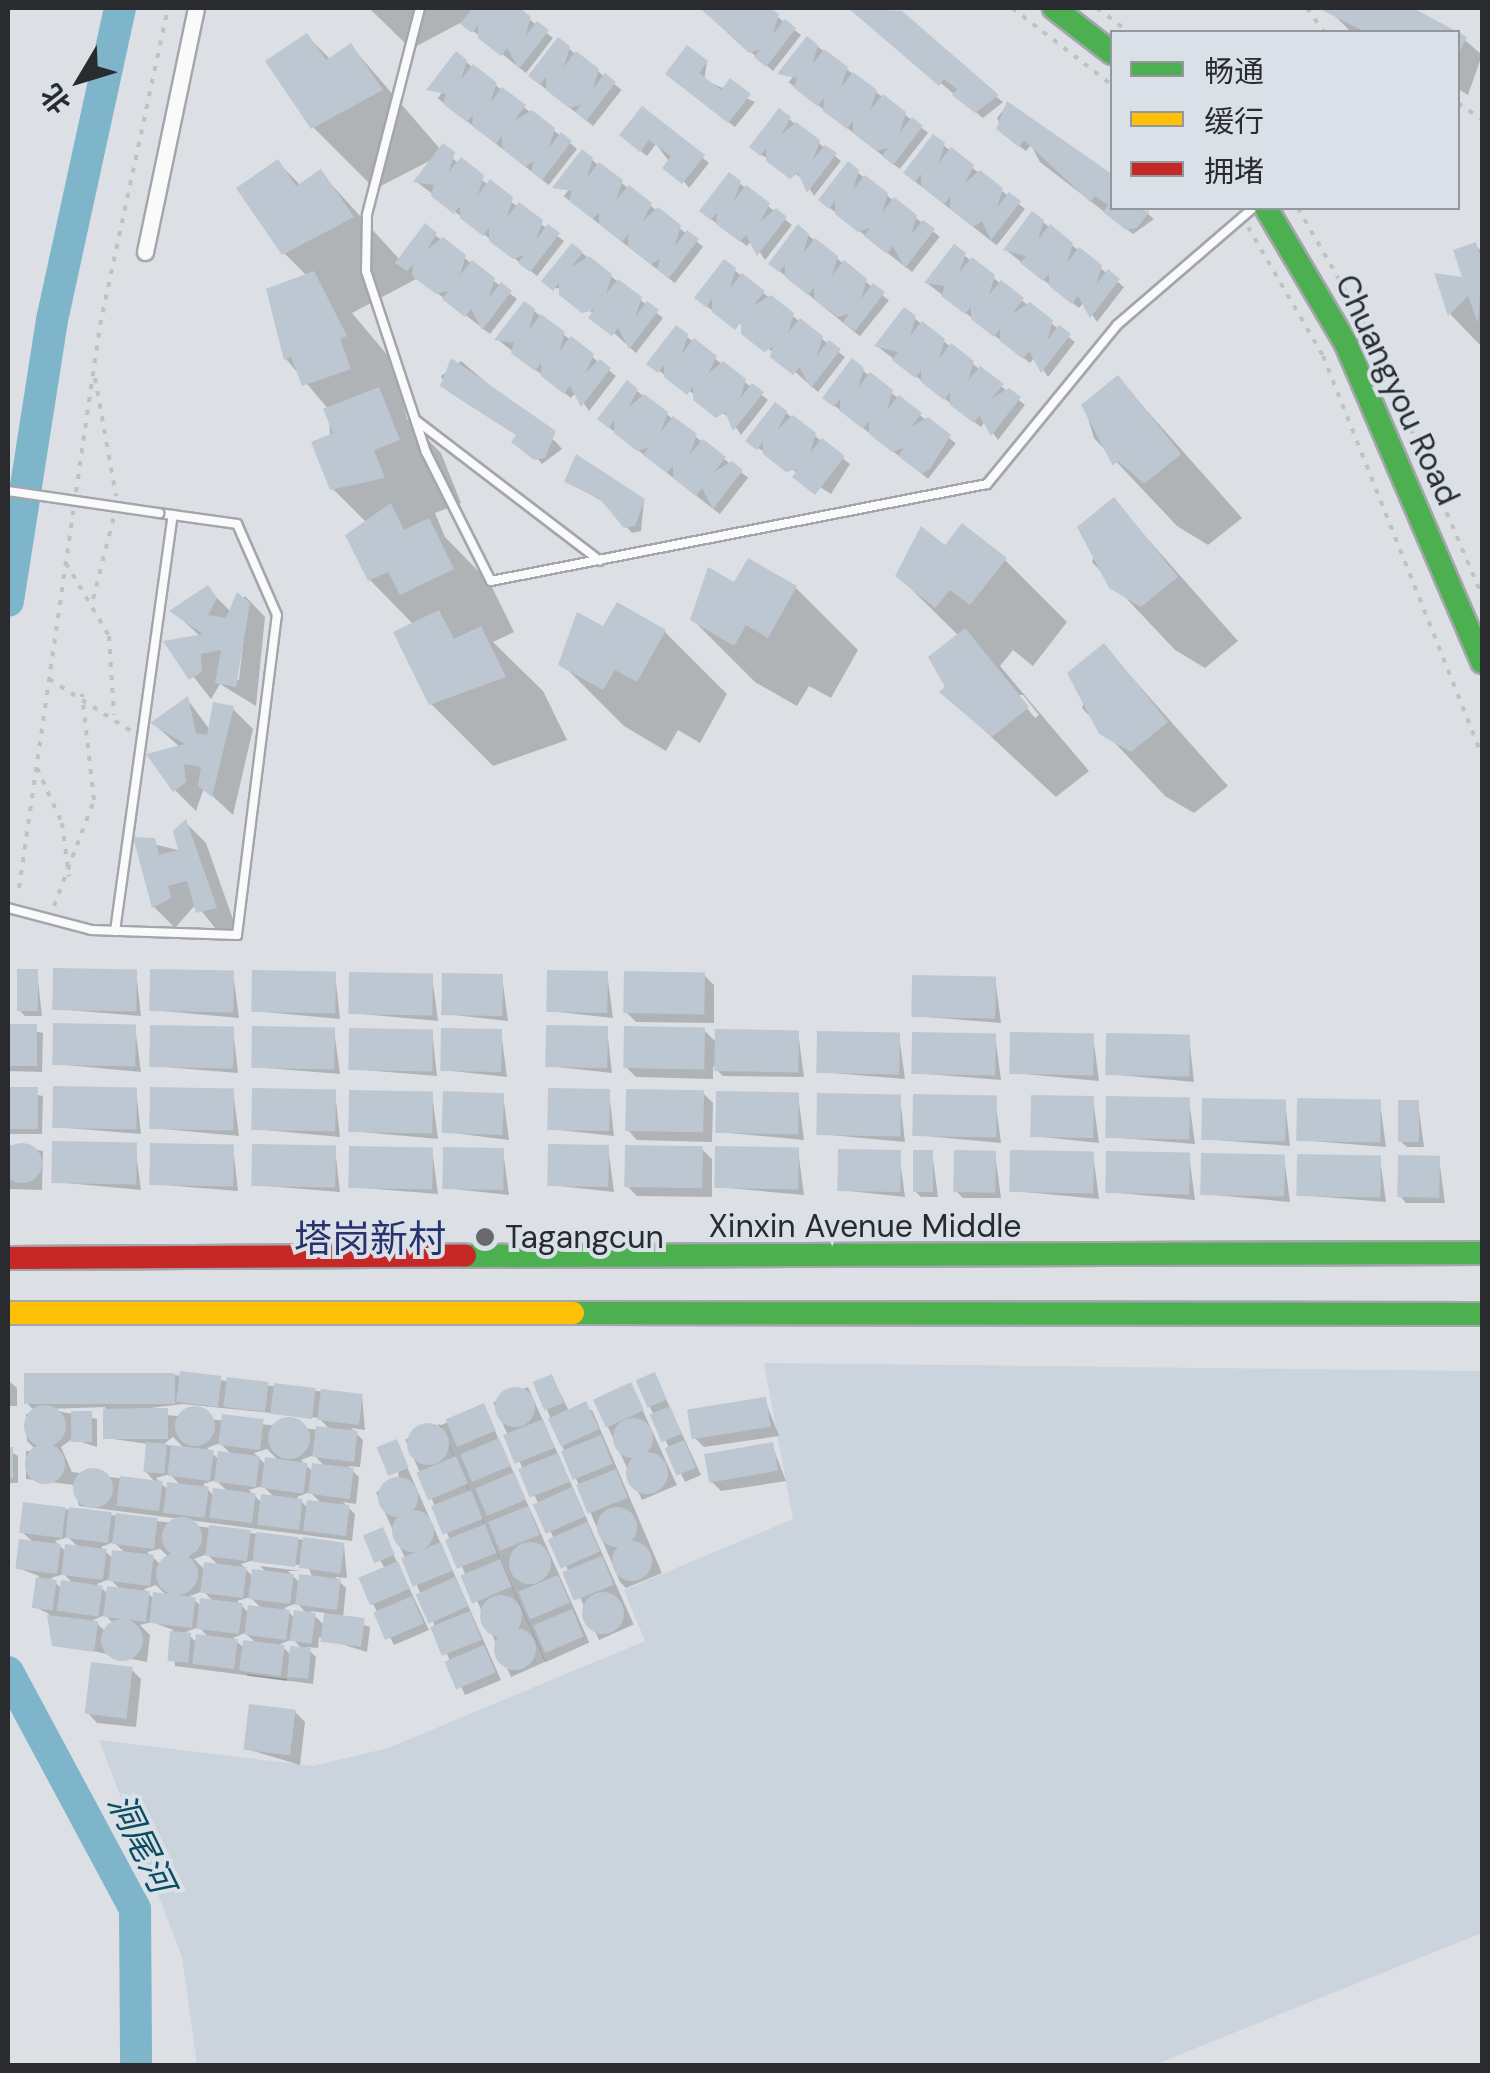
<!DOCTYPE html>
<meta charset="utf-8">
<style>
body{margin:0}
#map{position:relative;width:1490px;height:2073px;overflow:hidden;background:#dce0e4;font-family:"DM Sans","Noto Sans SC",sans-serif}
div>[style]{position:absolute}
.built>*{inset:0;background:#cbd3dd}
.shadow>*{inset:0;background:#0003;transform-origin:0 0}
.river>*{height:32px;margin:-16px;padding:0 16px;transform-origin:16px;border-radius:16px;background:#7eb5cb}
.building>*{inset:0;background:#bdc7d2;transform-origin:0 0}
.round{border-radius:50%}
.path>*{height:4px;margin-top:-2px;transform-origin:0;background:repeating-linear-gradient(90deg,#bfc1c3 0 5px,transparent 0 13px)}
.roads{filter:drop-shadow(2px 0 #a3a6aa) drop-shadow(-2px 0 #a3a6aa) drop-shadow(0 2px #a3a6aa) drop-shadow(0 -2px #a3a6aa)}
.lane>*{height:8px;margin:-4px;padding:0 4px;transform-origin:4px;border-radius:4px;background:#fafafb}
.street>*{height:15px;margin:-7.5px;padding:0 7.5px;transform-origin:7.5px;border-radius:7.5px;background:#fafafb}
.fast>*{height:22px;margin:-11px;padding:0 11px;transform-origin:11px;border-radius:11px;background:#4caf50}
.slow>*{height:22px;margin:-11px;padding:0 11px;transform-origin:11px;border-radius:11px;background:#ffc107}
.jam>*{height:22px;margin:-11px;padding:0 11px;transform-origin:11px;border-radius:11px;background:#c62828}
.bridges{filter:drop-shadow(2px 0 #a3a6aa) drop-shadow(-2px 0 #a3a6aa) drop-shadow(0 2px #a3a6aa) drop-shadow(0 -2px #a3a6aa)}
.lane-bridge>*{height:8px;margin:-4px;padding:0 4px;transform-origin:4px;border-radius:4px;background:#fafafb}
.dots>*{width:28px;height:28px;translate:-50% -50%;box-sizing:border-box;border:5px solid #d9e0e8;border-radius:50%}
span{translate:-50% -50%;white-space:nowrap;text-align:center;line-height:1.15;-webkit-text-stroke:8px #d9e0e8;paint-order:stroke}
.street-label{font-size:32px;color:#292b2f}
.poi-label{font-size:32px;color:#292b2f}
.left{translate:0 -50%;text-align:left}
.water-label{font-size:35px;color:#094d61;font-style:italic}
.quarter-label{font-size:38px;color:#28326c}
.frame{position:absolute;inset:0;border:10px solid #292b2f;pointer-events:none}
.legend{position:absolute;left:1110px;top:30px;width:350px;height:180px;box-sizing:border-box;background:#d9e0e8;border:2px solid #93989e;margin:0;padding:12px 18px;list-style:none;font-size:30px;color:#292b2f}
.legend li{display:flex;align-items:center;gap:20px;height:50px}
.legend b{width:50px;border:2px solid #93989e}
.north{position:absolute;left:30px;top:30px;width:100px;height:100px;-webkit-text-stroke:8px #d9e0e8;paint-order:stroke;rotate:232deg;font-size:28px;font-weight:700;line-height:40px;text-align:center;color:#292b2f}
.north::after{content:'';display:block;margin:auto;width:35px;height:45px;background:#292b2f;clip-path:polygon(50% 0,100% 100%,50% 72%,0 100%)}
</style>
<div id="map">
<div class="built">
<div style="clip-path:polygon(764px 1363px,1482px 1371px,1482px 1933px,1154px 2065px,197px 2065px,182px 1957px,99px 1740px,313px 1766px,388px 1748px,645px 1641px,624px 1590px,793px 1519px)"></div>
</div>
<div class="shadow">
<div style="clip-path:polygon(369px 8px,515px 8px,553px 38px,526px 73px,462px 22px,411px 49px)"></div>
<div style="clip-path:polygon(700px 8px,766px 8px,801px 35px,773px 71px)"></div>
<div style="clip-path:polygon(850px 8px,882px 8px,1003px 102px,983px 118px)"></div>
<div style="clip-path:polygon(1327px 8px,1407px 8px,1454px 32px,1351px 32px)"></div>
<div style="clip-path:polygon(1458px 34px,1482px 55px,1468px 95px,1458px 89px)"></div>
<div style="clip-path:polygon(307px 36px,331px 60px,351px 46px,441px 150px,564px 241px,537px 276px,417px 182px,435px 158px,375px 189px,313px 127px)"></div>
<div style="left:817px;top:46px;width:141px;height:46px;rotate:38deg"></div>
<div style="left:568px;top:48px;width:68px;height:46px;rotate:38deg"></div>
<div style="left:466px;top:62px;width:141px;height:46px;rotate:38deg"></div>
<div style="clip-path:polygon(707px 63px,704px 80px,755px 102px,735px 127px,674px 80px)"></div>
<div style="clip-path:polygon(1009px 103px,1112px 183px,1112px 208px,1141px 208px,1154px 219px,1133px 234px,1040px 162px,1031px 145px,1026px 151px,1005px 135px,997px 118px)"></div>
<div style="clip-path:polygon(642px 109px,709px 163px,689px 188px,656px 144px,647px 156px,628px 141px)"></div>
<div style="clip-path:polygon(789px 119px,841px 161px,814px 196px,804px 179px,758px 153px)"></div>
<div style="left:943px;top:145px;width:104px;height:46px;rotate:38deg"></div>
<div style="left:592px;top:160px;width:141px;height:46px;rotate:38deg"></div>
<div style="clip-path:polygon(278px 162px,301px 186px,321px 173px,400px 260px,435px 235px,517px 299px,490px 334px,418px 278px,352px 313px,394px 363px,407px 419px,441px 453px,461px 503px,435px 513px,445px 537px,490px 583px,514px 632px,493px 642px,543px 691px,567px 740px,493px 766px,431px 704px,414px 625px,370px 580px,367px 523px,332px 488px,329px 410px,286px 359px,307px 276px,284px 253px)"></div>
<div style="left:857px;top:172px;width:105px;height:45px;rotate:38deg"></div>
<div style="clip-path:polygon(739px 183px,792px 225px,765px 260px,752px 240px,747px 246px,708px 217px)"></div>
<div style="clip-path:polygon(1043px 222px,1124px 287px,1097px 322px,1084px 302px,1079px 308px,1006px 250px)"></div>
<div style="left:808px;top:235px;width:104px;height:46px;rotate:39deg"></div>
<div style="clip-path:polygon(1475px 245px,1482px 252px,1482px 347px,1451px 315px,1437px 276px,1466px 280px)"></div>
<div style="clip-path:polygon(582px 253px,663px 318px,636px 353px,567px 290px,550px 287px)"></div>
<div style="clip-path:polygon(964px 255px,1075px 342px,1048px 377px,1035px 357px,1030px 363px,927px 283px)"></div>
<div style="clip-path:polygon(734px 270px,845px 357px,818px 392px,718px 304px,713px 311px,704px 304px)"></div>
<div style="clip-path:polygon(534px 311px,616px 376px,589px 411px,576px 392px,571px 398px,497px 339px)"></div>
<div style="clip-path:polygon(914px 318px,1025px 405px,998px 440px,985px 421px,981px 427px,877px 346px)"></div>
<div style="clip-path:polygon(686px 336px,768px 400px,741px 435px,730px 418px,656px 369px)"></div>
<div style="clip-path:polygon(461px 361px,557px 443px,562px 449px,542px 464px,518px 436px,449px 392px,441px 376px)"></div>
<div style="left:862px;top:370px;width:119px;height:45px;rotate:38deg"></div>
<div style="clip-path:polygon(1118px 378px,1242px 518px,1208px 545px,1177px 526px,1094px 438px,1084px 405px)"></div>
<div style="left:637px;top:391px;width:141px;height:46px;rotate:38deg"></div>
<div style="clip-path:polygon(785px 412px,850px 464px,831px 494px,755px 446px)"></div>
<div style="clip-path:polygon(567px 482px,644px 501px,641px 531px,632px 533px,606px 503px)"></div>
<div style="clip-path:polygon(1114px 501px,1238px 641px,1205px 668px,1175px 650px,1092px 562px)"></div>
<div style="clip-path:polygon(evenodd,945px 548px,1005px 560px,1067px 622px,1033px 666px,1013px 650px,1000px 666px,1089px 771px,1056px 797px,943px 692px,959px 636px,898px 576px,945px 548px,1016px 695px,1023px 695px,1039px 715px,1035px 718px,1016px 695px)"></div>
<div style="clip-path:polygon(709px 571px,735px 585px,796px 588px,858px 650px,831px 698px,809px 686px,797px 706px,755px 682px,693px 620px)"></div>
<div style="clip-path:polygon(evenodd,207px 588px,230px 611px,245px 596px,265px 617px,256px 706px,220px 684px,211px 699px,167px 643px,201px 637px,173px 611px,207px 588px,244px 636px,239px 680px,234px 679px,244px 636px)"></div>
<div style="clip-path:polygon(578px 615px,604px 630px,665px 632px,727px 694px,700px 743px,678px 730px,666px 751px,624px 726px,562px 664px)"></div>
<div style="clip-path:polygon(1104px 646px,1228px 786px,1194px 813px,1165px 796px,1082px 708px)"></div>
<div style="clip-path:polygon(187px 699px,210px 730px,232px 708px,253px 729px,233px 815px,204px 788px,196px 811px,175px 790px,181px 748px,154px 724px)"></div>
<div style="clip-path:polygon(186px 823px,206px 843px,236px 928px,219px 933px,196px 904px,175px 928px,154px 907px,136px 840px,182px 851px)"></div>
<div style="clip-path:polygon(37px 972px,42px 1016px,25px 1016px,19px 1010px)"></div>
<div style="clip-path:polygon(136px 972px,141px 1016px,55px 1009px)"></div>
<div style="clip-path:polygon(233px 973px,239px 1018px,152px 1010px)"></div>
<div style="clip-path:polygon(607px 973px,613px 1018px,549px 1011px)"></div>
<div style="clip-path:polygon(335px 974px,340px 1019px,254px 1011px)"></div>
<div style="clip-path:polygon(704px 975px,714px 985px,714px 1023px,636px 1022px,626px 1012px)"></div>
<div style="clip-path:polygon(432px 976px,438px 1021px,351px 1013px)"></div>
<div style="clip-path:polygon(502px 977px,508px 1021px,444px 1014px)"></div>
<div style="clip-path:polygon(995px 978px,1001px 1023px,914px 1016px)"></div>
<div style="clip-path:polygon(8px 1026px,43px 1033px,42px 1072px,8px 1071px)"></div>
<div style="clip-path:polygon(135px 1027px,141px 1072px,55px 1064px)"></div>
<div style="clip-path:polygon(233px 1029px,238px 1073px,152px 1066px)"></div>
<div style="clip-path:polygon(607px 1029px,612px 1073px,548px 1066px)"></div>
<div style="clip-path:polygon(334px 1030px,340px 1074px,254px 1067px)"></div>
<div style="clip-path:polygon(704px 1030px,718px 1044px,798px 1032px,804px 1077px,723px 1076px,713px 1066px,713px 1079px,636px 1077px,626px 1067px)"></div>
<div style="clip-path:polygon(432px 1031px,437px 1076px,351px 1069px)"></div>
<div style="clip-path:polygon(501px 1032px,507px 1077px,443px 1070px)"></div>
<div style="clip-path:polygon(899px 1035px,905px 1079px,819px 1072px)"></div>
<div style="clip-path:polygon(995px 1035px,1001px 1080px,914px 1073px)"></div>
<div style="clip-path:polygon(1093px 1036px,1099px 1081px,1012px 1073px)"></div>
<div style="clip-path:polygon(1189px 1037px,1194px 1082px,1108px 1074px)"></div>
<div style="clip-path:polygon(8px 1089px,43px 1096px,42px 1134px,8px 1134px)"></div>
<div style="clip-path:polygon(136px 1090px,141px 1134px,55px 1127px)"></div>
<div style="clip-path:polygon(233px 1091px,239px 1136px,152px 1128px)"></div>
<div style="clip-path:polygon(335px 1092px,340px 1137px,254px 1129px)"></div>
<div style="clip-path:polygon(609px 1092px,614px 1136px,550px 1129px)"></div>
<div style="clip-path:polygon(703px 1093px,713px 1103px,712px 1142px,637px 1140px,628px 1130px)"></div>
<div style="clip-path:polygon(432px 1094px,438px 1139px,351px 1131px)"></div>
<div style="clip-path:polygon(503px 1095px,509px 1140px,445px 1132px)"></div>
<div style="clip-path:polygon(798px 1095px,804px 1140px,718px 1132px)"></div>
<div style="clip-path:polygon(900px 1097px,905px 1142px,819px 1134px)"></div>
<div style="clip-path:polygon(995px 1098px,1001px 1143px,915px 1135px)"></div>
<div style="clip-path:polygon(1093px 1099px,1099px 1143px,1033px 1136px)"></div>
<div style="clip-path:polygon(1189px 1100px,1195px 1144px,1108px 1137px)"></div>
<div style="clip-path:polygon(1285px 1102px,1290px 1146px,1204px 1139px)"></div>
<div style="clip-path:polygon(1380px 1102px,1386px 1147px,1299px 1140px)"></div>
<div style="clip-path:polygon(1418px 1103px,1424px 1147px,1407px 1147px,1400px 1141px)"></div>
<div style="clip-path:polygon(8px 1145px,43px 1151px,42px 1190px,8px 1189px)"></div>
<div style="clip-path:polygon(135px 1145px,141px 1190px,55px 1182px)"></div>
<div style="clip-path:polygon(233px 1147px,238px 1191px,152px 1184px)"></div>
<div style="clip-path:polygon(608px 1147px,614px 1192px,550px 1185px)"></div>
<div style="clip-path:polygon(335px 1148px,340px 1192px,254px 1185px)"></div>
<div style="clip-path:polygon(432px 1149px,438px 1194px,351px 1187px)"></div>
<div style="clip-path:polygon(702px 1149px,712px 1159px,712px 1197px,637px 1196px,627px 1186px)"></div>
<div style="clip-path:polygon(798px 1150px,804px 1195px,717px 1187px)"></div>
<div style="clip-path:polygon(503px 1151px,509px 1195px,445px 1188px)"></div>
<div style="clip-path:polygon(932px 1152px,938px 1197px,921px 1197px,915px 1191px)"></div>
<div style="clip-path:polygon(899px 1153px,905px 1197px,840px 1190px)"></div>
<div style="clip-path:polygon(995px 1154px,1001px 1198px,963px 1198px,956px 1191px)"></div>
<div style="clip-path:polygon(1093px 1154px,1099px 1199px,1012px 1191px)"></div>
<div style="clip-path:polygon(1189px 1155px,1195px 1200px,1108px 1192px)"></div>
<div style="clip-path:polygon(1284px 1157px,1290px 1202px,1203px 1194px)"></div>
<div style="clip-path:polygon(1380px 1158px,1386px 1202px,1299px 1195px)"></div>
<div style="clip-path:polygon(1439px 1159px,1445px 1203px,1406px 1203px,1400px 1196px)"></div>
<div style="clip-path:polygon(evenodd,174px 1375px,362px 1396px,365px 1430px,351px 1428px,363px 1440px,360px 1467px,348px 1466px,359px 1477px,356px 1504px,343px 1502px,355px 1514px,352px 1541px,79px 1506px,74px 1485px,26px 1479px,26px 1451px,37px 1451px,27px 1441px,26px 1414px,37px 1414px,27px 1403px,174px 1375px,183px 1404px,319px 1418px,331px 1431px,126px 1411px,183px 1404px,174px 1375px,105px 1407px,106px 1438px,148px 1444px,145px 1471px,156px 1483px,72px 1472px,61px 1447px,72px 1439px,97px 1447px,97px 1419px,48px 1409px,105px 1407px,174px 1375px,173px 1437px,186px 1450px,164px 1444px,173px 1437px,174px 1375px,220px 1443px,232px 1455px,219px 1460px,207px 1448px,220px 1443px,174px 1375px,267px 1449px,280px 1462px,267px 1466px,254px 1453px,267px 1449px,174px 1375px,314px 1455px,326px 1468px,313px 1472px,301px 1460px,314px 1455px,174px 1375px,170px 1474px,181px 1486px,168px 1490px,156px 1478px,170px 1474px,174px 1375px,216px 1480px,228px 1492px,215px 1497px,203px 1484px,216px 1480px,174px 1375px,263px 1486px,276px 1499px,262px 1503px,249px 1490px,263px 1486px,174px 1375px,310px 1492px,322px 1504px,309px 1509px,297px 1497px,310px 1492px)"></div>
<div style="clip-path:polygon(655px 1375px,701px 1475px,685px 1482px,650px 1407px)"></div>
<div style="clip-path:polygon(552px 1377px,569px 1411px,592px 1410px,662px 1573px,626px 1588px,620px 1582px,547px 1410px)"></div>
<div style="clip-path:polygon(10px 1382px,17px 1388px,17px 1406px,8px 1406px)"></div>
<div style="clip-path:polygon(631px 1385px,677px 1485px,642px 1500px,607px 1425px)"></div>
<div style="left:528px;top:1387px;width:260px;height:38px;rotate:66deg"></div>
<div style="clip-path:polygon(765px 1400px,779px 1436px,704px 1447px,694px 1437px)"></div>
<div style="left:484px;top:1406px;width:259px;height:48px;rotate:66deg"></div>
<div style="left:440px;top:1424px;width:260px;height:38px;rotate:66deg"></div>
<div style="clip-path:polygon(396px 1442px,501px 1680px,465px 1695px,376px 1492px,399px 1482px)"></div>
<div style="clip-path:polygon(772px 1445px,786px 1481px,721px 1491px,711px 1481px)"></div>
<div style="clip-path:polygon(8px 1450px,18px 1456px,18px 1483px,8px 1483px)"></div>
<div style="clip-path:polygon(evenodd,64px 1509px,344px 1545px,347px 1578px,335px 1577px,346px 1588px,343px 1618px,370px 1627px,367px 1652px,319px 1637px,318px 1648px,306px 1647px,316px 1657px,313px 1684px,175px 1666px,173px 1630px,152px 1622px,140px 1625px,150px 1635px,147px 1662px,53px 1643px,49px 1614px,35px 1607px,39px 1576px,18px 1568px,34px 1543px,22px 1532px,64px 1509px,68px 1537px,80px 1549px,66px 1552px,55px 1541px,68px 1537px,64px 1509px,114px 1542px,126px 1554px,113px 1559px,101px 1547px,114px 1542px,64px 1509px,160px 1549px,173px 1561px,160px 1564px,147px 1552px,160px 1549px,64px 1509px,207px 1554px,219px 1566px,206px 1571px,194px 1559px,207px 1554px,64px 1509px,254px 1560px,308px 1566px,313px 1579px,300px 1583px,288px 1571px,301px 1571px,260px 1566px,267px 1573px,253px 1577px,241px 1564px,254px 1560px,64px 1509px,64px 1574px,74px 1585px,62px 1589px,51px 1578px,64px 1574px,64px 1509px,110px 1579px,121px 1590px,109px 1595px,97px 1584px,110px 1579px,64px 1509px,156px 1585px,168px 1597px,155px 1600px,144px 1589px,156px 1585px,64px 1509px,203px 1591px,214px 1602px,202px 1607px,190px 1596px,203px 1591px,64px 1509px,250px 1597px,262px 1609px,249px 1613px,237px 1601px,250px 1597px,64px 1509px,297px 1603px,308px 1615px,296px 1619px,284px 1608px,297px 1603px,64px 1509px,310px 1611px,326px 1613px,325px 1626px,310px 1611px,64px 1509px,105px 1615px,116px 1626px,104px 1630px,93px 1620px,105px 1615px,64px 1509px,199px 1627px,209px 1638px,197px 1643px,186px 1632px,199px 1627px,64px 1509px,245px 1633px,257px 1644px,245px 1649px,233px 1638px,245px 1633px,64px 1509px,293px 1639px,303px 1650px,291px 1655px,280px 1644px,293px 1639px)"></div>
<div style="clip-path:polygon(382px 1530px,429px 1630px,394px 1645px,373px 1604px,385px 1569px,367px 1536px)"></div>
<div style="clip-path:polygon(131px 1669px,141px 1679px,136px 1727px,97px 1723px,88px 1713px)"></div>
<div style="clip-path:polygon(246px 1674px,287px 1679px,287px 1681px,248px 1676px)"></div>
<div style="clip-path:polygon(295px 1712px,305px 1722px,300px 1765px,246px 1749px)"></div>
</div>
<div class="river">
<div style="left:8px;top:601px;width:284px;rotate:-81.1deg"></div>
<div style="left:52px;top:320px;width:319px;rotate:-77.7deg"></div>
<div style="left:8px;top:1672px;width:269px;rotate:61.8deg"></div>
<div style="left:135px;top:1909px;width:157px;rotate:89.6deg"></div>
</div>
<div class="building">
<div style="clip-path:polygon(473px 8px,520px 8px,531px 17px,525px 37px,537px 21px,549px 30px,519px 69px,507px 48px,501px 56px,478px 38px,478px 25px,472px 33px,460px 24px)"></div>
<div style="clip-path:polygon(700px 8px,770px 8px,779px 14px,773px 34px,785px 19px,796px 28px,766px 67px,754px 57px,760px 50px,749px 53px)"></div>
<div style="clip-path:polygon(848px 8px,902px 11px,999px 95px,975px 113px,952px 95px,957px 89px,944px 79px,939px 86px)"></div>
<div style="clip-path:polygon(1318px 8px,1413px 8px,1467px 37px,1458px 55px,1458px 32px,1365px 32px)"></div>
<div style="clip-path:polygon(307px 33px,326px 60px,351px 43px,383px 90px,311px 129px,265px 61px)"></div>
<div style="clip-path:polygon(807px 36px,818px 45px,812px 65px,824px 49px,848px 67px,841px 87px,853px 72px,877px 90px,870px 110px,883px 94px,906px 112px,900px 132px,912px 117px,923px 126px,893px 165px,882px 156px,888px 148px,876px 151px,853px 133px,853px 121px,847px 129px,823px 111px,824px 98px,817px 106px,794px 88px,797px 78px,777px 74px)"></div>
<div style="clip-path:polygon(558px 37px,570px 46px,564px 67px,576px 51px,599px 69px,593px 89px,605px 73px,616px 82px,586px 121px,575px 112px,581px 105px,569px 108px,546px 90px,546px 77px,540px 85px,528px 76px)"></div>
<div style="clip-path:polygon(687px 45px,708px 61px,699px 73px,721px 90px,730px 78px,751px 94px,728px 123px,665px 74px)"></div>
<div style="clip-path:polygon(456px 51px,467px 60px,461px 80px,473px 64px,497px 83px,490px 103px,502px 87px,526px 105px,514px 121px,532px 110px,555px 128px,549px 148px,561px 132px,572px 141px,542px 180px,531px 171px,534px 161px,525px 167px,502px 148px,502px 136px,496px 144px,472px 126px,473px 114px,467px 122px,443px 104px,446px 94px,426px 90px)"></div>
<div style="clip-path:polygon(1007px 101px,1112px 174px,1112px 208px,1150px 211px,1137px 228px,1126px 230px,1103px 212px,1108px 205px,1095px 196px,1090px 202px,1024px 140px,1019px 147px,996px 129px)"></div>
<div style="clip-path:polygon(642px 106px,705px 155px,682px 184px,662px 168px,671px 156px,649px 140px,640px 152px,619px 135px)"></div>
<div style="clip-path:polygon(779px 108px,791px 117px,781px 135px,796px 122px,820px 140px,813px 160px,825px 145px,837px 153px,807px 193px,798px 173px,790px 179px,766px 161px,766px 149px,760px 156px,749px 147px)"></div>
<div style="clip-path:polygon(933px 134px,945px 143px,939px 163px,951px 147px,974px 165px,965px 183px,980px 170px,1003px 188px,997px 208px,1009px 192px,1021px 201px,991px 240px,982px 221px,973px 227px,950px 209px,950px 197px,944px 204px,921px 186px,921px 174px,915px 182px,903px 173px)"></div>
<div style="clip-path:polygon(443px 143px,455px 152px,449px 172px,461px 157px,484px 175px,478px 195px,490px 179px,513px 197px,507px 217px,519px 202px,543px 220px,536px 240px,548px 224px,560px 233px,530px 272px,518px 263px,524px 255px,513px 259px,489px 241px,489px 228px,483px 236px,460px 218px,460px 206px,454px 214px,431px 196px,434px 185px,413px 182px)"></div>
<div style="clip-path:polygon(582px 149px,593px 158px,587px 178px,599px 162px,623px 180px,616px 200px,629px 185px,652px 203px,643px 221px,658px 207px,681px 225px,675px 246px,687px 230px,699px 239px,669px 278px,657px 269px,660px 259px,651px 264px,628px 246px,628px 234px,622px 242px,599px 224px,599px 212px,593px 219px,569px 201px,572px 191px,552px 188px)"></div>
<div style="clip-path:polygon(278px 159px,296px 186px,321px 169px,354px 217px,282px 255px,236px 188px)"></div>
<div style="clip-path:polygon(848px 161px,859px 170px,853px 190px,865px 175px,888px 193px,882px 213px,894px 197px,917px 215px,911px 235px,923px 220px,935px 229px,905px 268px,893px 246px,887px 254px,864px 236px,870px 228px,858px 232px,835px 214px,835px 201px,829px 209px,818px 200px)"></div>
<div style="clip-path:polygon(729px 172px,741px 181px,734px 201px,746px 185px,770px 203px,761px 221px,776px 208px,787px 217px,757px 256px,746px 235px,740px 242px,716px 224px,717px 212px,711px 220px,699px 211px)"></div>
<div style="clip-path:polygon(1032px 211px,1044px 220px,1038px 240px,1050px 224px,1073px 243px,1067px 263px,1079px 247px,1102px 265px,1096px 285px,1108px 269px,1120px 279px,1090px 318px,1078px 296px,1072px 304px,1049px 286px,1049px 274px,1043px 281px,1020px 263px,1026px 256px,1003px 250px)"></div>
<div style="clip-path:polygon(425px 223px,437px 233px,427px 250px,443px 237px,466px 255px,460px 275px,472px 260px,495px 278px,489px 298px,501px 282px,512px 291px,482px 330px,471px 309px,465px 317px,442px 299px,448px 291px,436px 294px,412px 276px,413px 264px,407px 271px,395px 263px)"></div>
<div style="clip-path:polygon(798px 224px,809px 234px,803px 254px,815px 238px,838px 256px,832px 276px,844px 260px,867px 279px,861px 299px,873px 283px,885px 292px,855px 331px,843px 322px,849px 314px,838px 317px,814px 299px,814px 287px,808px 295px,785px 277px,785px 265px,779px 272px,768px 264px)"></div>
<div style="clip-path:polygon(1476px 242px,1482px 261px,1478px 323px,1468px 296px,1448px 316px,1434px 273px,1462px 277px,1453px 250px)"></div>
<div style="clip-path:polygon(572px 243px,583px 252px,571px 267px,589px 256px,612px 274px,606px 294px,618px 279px,642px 297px,635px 317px,647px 301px,659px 310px,629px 349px,618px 328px,612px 336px,588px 318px,594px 310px,582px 313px,559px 295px,559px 283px,553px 291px,541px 281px)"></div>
<div style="clip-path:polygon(954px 244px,966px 253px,959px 273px,972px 257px,995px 275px,989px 295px,1001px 280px,1024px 298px,1012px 314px,1030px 302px,1053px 320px,1047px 341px,1059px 325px,1071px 334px,1041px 373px,1029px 351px,1023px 359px,1000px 341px,1000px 329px,994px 337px,971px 319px,971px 307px,965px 314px,941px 296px,945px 286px,924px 283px)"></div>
<div style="clip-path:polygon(724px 259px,736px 268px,730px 288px,742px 273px,765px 291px,753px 306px,771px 295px,794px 313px,788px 333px,800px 318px,823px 336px,817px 356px,829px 340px,841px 349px,811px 388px,799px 367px,793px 375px,770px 357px,773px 347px,764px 352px,741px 334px,741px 322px,735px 330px,712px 312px,712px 299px,706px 307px,694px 298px)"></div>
<div style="clip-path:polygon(314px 271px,347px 336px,340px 339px,351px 369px,302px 386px,291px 357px,284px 360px,266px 289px)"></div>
<div style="clip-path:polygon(524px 301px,535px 309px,529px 330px,541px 314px,565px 332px,559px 352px,571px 336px,594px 354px,585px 373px,600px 359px,611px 368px,581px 407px,570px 386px,564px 394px,541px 376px,541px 363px,535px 371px,511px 353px,514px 343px,494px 340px)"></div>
<div style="clip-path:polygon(904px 307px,916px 316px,910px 336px,922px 321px,945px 339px,939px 359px,951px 343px,974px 361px,968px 381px,980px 366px,1004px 384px,991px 399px,1009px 388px,1021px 397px,991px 436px,979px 415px,974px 423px,950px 405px,950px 392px,944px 400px,921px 382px,921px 370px,915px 378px,892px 360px,898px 352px,874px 346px)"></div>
<div style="clip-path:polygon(676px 325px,688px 334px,682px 354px,694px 338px,717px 356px,708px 374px,723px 361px,746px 379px,740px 399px,752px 383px,764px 392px,733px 431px,725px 412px,716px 418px,693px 400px,693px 387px,687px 395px,664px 377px,664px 365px,658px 373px,646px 364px)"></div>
<div style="clip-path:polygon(451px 358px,556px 431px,545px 458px,534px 460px,511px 442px,516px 435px,440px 386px)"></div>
<div style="clip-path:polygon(852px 358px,864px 368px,858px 388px,870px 372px,893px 390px,887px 410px,899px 395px,922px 413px,910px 428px,928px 417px,951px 435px,930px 469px,922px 474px,898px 456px,904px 448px,892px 452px,869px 434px,869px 421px,863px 429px,840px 411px,840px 399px,834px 407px,822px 398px)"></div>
<div style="clip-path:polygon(1118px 375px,1181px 454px,1144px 484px,1118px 461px,1113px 466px,1081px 405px)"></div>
<div style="clip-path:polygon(627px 380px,638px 389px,629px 407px,644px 394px,668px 412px,661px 432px,673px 416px,697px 434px,690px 454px,703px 439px,726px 457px,714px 472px,732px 461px,743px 470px,713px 509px,702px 488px,696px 496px,673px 478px,673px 466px,667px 473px,643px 455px,649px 447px,637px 451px,614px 433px,614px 421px,608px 428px,597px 419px)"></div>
<div style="clip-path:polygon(379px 387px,400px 440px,374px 450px,385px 478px,330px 490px,311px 442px,333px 433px,323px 409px)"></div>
<div style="clip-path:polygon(775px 402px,787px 411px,778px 429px,793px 415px,816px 433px,810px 453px,822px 438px,845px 456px,815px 495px,792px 477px,798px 469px,786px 472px,763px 454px,763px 442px,757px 450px,745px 441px)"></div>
<div style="clip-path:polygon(576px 454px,645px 499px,635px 526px,624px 528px,599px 498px,564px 482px)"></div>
<div style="clip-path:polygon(1114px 497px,1178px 577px,1141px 607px,1109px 588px,1077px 527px)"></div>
<div style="clip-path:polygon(391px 503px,404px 530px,429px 518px,454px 569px,400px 595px,388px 572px,368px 581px,345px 535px)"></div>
<div style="clip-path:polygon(962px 523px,1007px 558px,970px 605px,950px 590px,935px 608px,895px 576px,921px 526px,945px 545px)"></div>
<div style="clip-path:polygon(748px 558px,797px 586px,768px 638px,746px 625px,734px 646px,690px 620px,708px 567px,734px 582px)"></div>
<div style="clip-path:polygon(208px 585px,217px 598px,208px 615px,226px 618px,237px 592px,250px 603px,236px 687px,215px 683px,221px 650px,201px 654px,202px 672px,189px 680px,163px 641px,203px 634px,169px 611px)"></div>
<div style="clip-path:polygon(617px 602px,666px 630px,637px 682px,615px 670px,603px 690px,558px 665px,577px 612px,603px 626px)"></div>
<div style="clip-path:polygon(439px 610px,454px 639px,481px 626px,506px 677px,429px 705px,393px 632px)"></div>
<div style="clip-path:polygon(965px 628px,1029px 707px,992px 737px,939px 692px,945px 687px,928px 657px)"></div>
<div style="clip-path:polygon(1104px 643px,1168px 722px,1131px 752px,1099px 734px,1067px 673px)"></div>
<div style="clip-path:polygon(188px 696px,196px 733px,207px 735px,213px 702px,234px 706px,212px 797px,198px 786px,201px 767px,184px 764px,186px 782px,173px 792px,146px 754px,185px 744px,150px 723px)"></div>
<div style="clip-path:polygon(186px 819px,217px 908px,196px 913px,187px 881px,168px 886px,171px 898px,152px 908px,133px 837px,155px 838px,159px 855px,178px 850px,173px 831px)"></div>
<div style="left:53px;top:968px;width:84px;height:42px;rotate:1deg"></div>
<div style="left:17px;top:969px;width:21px;height:42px"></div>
<div style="left:150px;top:969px;width:84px;height:42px;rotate:1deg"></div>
<div style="left:252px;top:970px;width:84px;height:42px;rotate:1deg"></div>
<div style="left:547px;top:970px;width:61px;height:42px;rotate:1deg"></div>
<div style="left:624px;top:971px;width:81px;height:42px;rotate:1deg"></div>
<div style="left:349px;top:972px;width:84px;height:42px;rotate:1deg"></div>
<div style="left:442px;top:973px;width:61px;height:42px;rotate:1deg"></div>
<div style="left:912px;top:975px;width:84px;height:42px;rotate:1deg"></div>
<div style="left:53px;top:1023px;width:83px;height:42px;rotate:1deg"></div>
<div style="left:8px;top:1024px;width:29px;height:42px"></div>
<div style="left:150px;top:1025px;width:84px;height:42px;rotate:1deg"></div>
<div style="left:546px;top:1025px;width:62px;height:42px;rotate:1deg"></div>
<div style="left:252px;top:1026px;width:83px;height:42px;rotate:1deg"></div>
<div style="left:624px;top:1026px;width:81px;height:42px;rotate:1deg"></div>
<div style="left:349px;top:1028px;width:84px;height:42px;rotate:1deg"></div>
<div style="left:441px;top:1028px;width:61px;height:43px;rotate:1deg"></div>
<div style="left:715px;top:1029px;width:84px;height:42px;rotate:1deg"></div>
<div style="left:817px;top:1031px;width:83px;height:42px;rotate:1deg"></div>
<div style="left:912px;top:1032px;width:84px;height:42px;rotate:1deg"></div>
<div style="left:1010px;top:1032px;width:84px;height:42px;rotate:1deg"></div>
<div style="left:1106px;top:1033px;width:84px;height:42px;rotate:1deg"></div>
<div style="left:53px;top:1086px;width:84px;height:42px;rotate:1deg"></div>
<div style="left:8px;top:1087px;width:30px;height:42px"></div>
<div style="left:150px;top:1087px;width:84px;height:42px;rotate:1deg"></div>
<div style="left:252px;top:1088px;width:84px;height:42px;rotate:1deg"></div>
<div style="left:548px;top:1088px;width:62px;height:42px;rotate:1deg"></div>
<div style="left:626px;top:1089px;width:78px;height:42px;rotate:1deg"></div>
<div style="left:349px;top:1090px;width:84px;height:42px;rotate:1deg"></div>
<div style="left:443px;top:1091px;width:61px;height:42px;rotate:2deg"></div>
<div style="left:716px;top:1091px;width:83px;height:42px;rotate:1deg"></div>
<div style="left:817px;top:1093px;width:84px;height:42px;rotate:1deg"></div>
<div style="left:913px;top:1094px;width:84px;height:42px;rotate:1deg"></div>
<div style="left:1031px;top:1095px;width:63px;height:42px;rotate:1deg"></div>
<div style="left:1106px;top:1096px;width:84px;height:42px;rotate:1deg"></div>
<div style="left:1202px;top:1098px;width:84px;height:42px;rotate:1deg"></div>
<div style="left:1297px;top:1098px;width:84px;height:43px;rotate:1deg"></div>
<div style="left:1398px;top:1100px;width:21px;height:42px"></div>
<div style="left:52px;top:1141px;width:85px;height:42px;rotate:1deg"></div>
<div style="left:150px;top:1143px;width:84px;height:42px;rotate:1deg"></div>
<div class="round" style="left:2px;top:1143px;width:40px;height:40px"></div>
<div style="left:252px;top:1144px;width:84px;height:42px;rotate:1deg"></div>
<div style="left:548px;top:1144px;width:61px;height:42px;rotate:1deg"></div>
<div style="left:625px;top:1145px;width:78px;height:42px;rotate:1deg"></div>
<div style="left:349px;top:1146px;width:84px;height:42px;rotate:1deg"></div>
<div style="left:715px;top:1146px;width:84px;height:42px;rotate:1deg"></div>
<div style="left:443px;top:1147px;width:61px;height:42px;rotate:1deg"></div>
<div style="left:838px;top:1149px;width:63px;height:42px;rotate:1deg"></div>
<div style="left:913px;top:1150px;width:20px;height:42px"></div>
<div style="left:954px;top:1150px;width:42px;height:42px;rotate:1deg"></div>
<div style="left:1010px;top:1150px;width:84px;height:42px;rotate:1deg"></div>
<div style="left:1106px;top:1151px;width:84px;height:42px;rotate:1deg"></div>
<div style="left:1201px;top:1153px;width:84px;height:42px;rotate:1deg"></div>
<div style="left:1297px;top:1154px;width:84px;height:42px;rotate:1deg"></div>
<div style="left:1398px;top:1155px;width:42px;height:42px;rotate:1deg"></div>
<div style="left:180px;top:1371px;width:42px;height:31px;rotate:7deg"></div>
<div style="left:655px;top:1372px;width:30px;height:21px;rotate:67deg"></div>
<div style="left:24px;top:1373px;width:151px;height:31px"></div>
<div style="left:552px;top:1374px;width:31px;height:21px;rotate:68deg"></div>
<div style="left:227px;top:1377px;width:42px;height:30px;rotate:7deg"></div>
<div style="left:631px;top:1382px;width:31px;height:42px;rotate:65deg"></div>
<div style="left:274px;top:1383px;width:42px;height:31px;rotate:7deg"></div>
<div class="round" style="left:495px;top:1387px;width:40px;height:40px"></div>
<div style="left:321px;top:1389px;width:42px;height:31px;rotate:7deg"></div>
<div style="left:766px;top:1397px;width:30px;height:80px;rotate:81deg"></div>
<div style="left:586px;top:1401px;width:31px;height:42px;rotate:65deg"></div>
<div style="left:484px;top:1403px;width:30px;height:42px;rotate:67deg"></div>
<div class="round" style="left:24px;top:1405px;width:42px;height:42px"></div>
<div class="round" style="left:175px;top:1406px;width:40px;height:40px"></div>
<div style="left:670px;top:1406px;width:30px;height:22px;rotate:67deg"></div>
<div style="clip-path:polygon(148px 1408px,168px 1408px,168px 1439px,103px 1439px,103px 1409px)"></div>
<div style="left:71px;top:1411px;width:21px;height:31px"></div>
<div style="left:222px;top:1414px;width:42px;height:31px;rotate:7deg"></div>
<div class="round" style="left:268px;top:1417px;width:42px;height:42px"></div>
<div class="round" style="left:613px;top:1418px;width:40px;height:40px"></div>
<div style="left:543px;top:1419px;width:31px;height:43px;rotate:68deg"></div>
<div class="round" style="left:407px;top:1423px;width:42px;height:42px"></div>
<div style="left:316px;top:1426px;width:42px;height:31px;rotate:7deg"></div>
<div style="left:601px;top:1435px;width:31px;height:43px;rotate:68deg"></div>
<div style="left:499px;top:1438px;width:30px;height:42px;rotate:67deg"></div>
<div style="left:397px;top:1439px;width:31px;height:22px;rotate:68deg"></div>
<div style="left:684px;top:1440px;width:30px;height:21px;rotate:67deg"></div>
<div style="left:146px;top:1442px;width:21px;height:30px;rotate:5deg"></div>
<div style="left:773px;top:1442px;width:29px;height:70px;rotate:80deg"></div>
<div class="round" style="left:25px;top:1444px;width:40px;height:40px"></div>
<div style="left:171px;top:1445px;width:43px;height:31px;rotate:7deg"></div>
<div style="left:8px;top:1447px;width:5px;height:31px"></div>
<div style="left:218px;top:1451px;width:42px;height:31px;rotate:7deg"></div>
<div class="round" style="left:626px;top:1452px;width:42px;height:42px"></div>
<div style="left:558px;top:1453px;width:31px;height:43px;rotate:68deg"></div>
<div style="left:456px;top:1456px;width:30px;height:43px;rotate:67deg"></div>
<div style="left:265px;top:1457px;width:43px;height:31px;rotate:8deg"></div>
<div style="left:312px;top:1463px;width:42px;height:31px;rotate:7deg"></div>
<div class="round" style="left:73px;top:1468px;width:40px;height:40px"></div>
<div style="left:616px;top:1469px;width:31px;height:43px;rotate:68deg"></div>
<div style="left:514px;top:1472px;width:30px;height:42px;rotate:67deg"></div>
<div style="left:120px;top:1476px;width:43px;height:30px;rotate:7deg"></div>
<div class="round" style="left:378px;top:1477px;width:40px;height:40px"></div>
<div style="left:167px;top:1482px;width:42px;height:31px;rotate:7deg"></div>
<div style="left:572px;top:1487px;width:32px;height:43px;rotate:66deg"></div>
<div style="left:213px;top:1488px;width:43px;height:30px;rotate:7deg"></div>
<div style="left:471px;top:1490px;width:31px;height:43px;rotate:68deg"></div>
<div style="left:261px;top:1494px;width:42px;height:31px;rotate:7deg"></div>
<div style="left:307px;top:1500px;width:43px;height:31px;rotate:7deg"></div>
<div style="left:23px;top:1502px;width:43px;height:31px;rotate:7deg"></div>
<div style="left:528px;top:1506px;width:31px;height:43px;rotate:68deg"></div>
<div class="round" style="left:597px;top:1507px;width:40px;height:40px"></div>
<div style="left:69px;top:1507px;width:43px;height:31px;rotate:7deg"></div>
<div class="round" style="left:392px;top:1510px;width:42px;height:42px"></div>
<div style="left:116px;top:1513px;width:42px;height:31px;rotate:7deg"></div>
<div class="round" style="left:162px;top:1517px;width:40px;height:40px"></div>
<div style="left:587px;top:1522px;width:32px;height:43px;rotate:66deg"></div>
<div style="left:485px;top:1524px;width:31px;height:43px;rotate:68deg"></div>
<div style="left:209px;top:1525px;width:42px;height:31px;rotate:7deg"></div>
<div style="left:383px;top:1527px;width:30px;height:22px;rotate:67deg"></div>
<div style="left:256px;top:1532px;width:43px;height:30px;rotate:7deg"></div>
<div style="left:303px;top:1537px;width:42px;height:31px;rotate:8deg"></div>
<div style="left:19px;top:1539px;width:42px;height:30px;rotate:7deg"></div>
<div class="round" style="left:612px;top:1541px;width:40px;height:40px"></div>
<div style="left:441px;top:1542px;width:31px;height:43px;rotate:68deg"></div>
<div class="round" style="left:509px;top:1542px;width:42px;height:42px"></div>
<div style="left:65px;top:1544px;width:42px;height:31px;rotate:7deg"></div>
<div style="left:112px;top:1550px;width:42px;height:31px;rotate:7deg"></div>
<div class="round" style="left:156px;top:1553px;width:42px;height:42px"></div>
<div style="left:602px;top:1556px;width:31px;height:43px;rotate:68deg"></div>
<div style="left:500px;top:1559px;width:30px;height:43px;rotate:67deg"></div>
<div style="left:398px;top:1561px;width:30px;height:43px;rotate:67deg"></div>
<div style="left:204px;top:1562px;width:43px;height:31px;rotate:7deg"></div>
<div style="left:252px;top:1569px;width:42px;height:30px;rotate:7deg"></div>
<div style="left:299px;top:1574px;width:42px;height:31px;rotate:7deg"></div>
<div style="left:558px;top:1575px;width:30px;height:43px;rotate:67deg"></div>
<div style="left:36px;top:1577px;width:21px;height:31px;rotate:8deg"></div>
<div style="left:455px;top:1577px;width:32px;height:43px;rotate:66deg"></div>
<div style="left:61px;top:1580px;width:42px;height:31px;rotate:8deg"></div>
<div style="left:107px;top:1586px;width:43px;height:31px;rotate:7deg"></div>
<div style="left:153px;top:1592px;width:43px;height:31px;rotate:7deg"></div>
<div class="round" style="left:582px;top:1592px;width:42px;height:42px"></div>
<div class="round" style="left:480px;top:1595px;width:42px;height:42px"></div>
<div style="left:412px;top:1596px;width:30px;height:42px;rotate:67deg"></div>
<div style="left:200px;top:1598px;width:43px;height:31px;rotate:7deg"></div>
<div style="left:248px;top:1605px;width:42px;height:30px;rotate:7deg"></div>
<div style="left:572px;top:1609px;width:30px;height:42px;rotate:67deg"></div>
<div style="left:294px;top:1610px;width:22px;height:31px;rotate:8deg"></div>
<div style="left:470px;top:1611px;width:31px;height:43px;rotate:68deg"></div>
<div style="left:324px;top:1613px;width:41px;height:29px;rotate:7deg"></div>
<div style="clip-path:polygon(47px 1615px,98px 1621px,94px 1652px,52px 1646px)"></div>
<div class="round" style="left:101px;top:1619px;width:42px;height:42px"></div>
<div class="round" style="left:494px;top:1628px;width:42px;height:42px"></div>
<div style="left:170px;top:1631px;width:21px;height:30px;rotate:5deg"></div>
<div style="left:196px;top:1634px;width:42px;height:30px;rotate:7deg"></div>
<div style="left:243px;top:1640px;width:42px;height:31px;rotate:7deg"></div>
<div style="left:484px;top:1645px;width:30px;height:43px;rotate:67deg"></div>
<div style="left:290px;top:1646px;width:21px;height:31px;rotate:5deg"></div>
<div style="left:91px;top:1662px;width:42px;height:52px;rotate:7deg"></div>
<div style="left:249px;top:1704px;width:47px;height:46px;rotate:7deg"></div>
</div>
<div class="path">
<div style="left:1012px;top:8px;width:126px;rotate:37.6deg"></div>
<div style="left:1097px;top:8px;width:40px;rotate:37deg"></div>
<div style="left:1307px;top:8px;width:29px;rotate:55deg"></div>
<div style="left:8px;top:9px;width:1px;rotate:-90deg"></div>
<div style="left:1458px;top:103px;width:29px;rotate:35deg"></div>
<div style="left:1298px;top:208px;width:144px;rotate:60.1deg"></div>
<div style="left:1370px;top:333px;width:286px;rotate:66.9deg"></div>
<div style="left:1248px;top:227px;width:149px;rotate:59.8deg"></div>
<div style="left:1323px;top:356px;width:430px;rotate:68.3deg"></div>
<div style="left:95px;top:378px;width:120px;rotate:79.9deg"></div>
<div style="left:76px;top:492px;width:169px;rotate:-81.8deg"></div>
<div style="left:100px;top:325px;width:324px;rotate:-77.9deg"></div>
<div style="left:66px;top:563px;width:85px;rotate:59.5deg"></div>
<div style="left:109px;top:636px;width:79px;rotate:86.4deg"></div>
<div style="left:93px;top:599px;width:86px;rotate:-75.8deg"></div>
<div style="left:49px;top:679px;width:97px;rotate:32.4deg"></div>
<div style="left:37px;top:768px;width:60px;rotate:65.6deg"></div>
<div style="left:62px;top:823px;width:54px;rotate:82.6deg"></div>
<div style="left:19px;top:888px;width:381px;rotate:-81.8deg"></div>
<div style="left:54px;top:906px;width:113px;rotate:-69.3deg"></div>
<div style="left:94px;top:800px;width:107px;rotate:-96.5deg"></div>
</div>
<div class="roads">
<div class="lane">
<div style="left:420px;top:8px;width:214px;rotate:104.4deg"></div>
<div style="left:367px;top:215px;width:56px;rotate:91deg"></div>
<div style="left:366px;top:271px;width:191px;rotate:71.7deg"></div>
<div style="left:426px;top:452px;width:144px;rotate:63.3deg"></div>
<div style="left:491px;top:581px;width:505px;rotate:-11.07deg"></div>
<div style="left:987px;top:484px;width:205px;rotate:-50.7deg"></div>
<div style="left:1117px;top:325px;width:179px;rotate:-40.7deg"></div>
<div style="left:417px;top:421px;width:230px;rotate:37.4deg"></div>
<div style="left:8px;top:908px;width:86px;rotate:14.8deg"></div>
<div style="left:91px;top:930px;width:146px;rotate:2deg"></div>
<div style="left:237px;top:935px;width:322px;rotate:-82.9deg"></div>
<div style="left:277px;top:615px;width:99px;rotate:-113.7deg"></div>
<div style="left:237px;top:524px;width:79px;rotate:-172deg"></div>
<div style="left:115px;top:931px;width:420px;rotate:-82.1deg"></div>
</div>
<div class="street">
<div style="left:145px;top:252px;width:249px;rotate:-78.2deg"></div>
</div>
<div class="fast">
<div style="left:1054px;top:8px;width:73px;rotate:37.8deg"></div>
<div style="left:1266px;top:208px;width:158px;rotate:59.5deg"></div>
<div style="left:1346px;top:344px;width:346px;rotate:66.8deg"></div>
<div style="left:465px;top:1256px;width:1017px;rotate:-0.17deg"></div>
<div style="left:573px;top:1313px;width:909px;rotate:0.06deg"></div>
</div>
<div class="slow">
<div style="left:8px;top:1313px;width:565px"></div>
</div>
<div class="jam">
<div style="left:8px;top:1258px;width:457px;rotate:-0.3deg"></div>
</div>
</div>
<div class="bridges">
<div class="lane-bridge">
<div style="left:8px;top:491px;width:153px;rotate:8.3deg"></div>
</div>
</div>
<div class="dots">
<div style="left:485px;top:1237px;background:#686a6e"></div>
</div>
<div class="street-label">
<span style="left:1397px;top:390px;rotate:65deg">Chuangyou Road</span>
<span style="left:865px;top:1226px">Xinxin Avenue Middle</span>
</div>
<div class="poi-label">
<span class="left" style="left:505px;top:1237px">Tagangcun</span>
</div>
<div class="water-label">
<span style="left:141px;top:1843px;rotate:64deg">洞尾河</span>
</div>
<div class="quarter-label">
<span style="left:370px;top:1240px">塔岗新村</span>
</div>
<div class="frame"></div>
<ul class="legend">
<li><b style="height:12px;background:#4caf50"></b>畅通</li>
<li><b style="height:12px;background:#ffc107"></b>缓行</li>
<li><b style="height:12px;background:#c62828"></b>拥堵</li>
</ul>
<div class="north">北</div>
</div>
